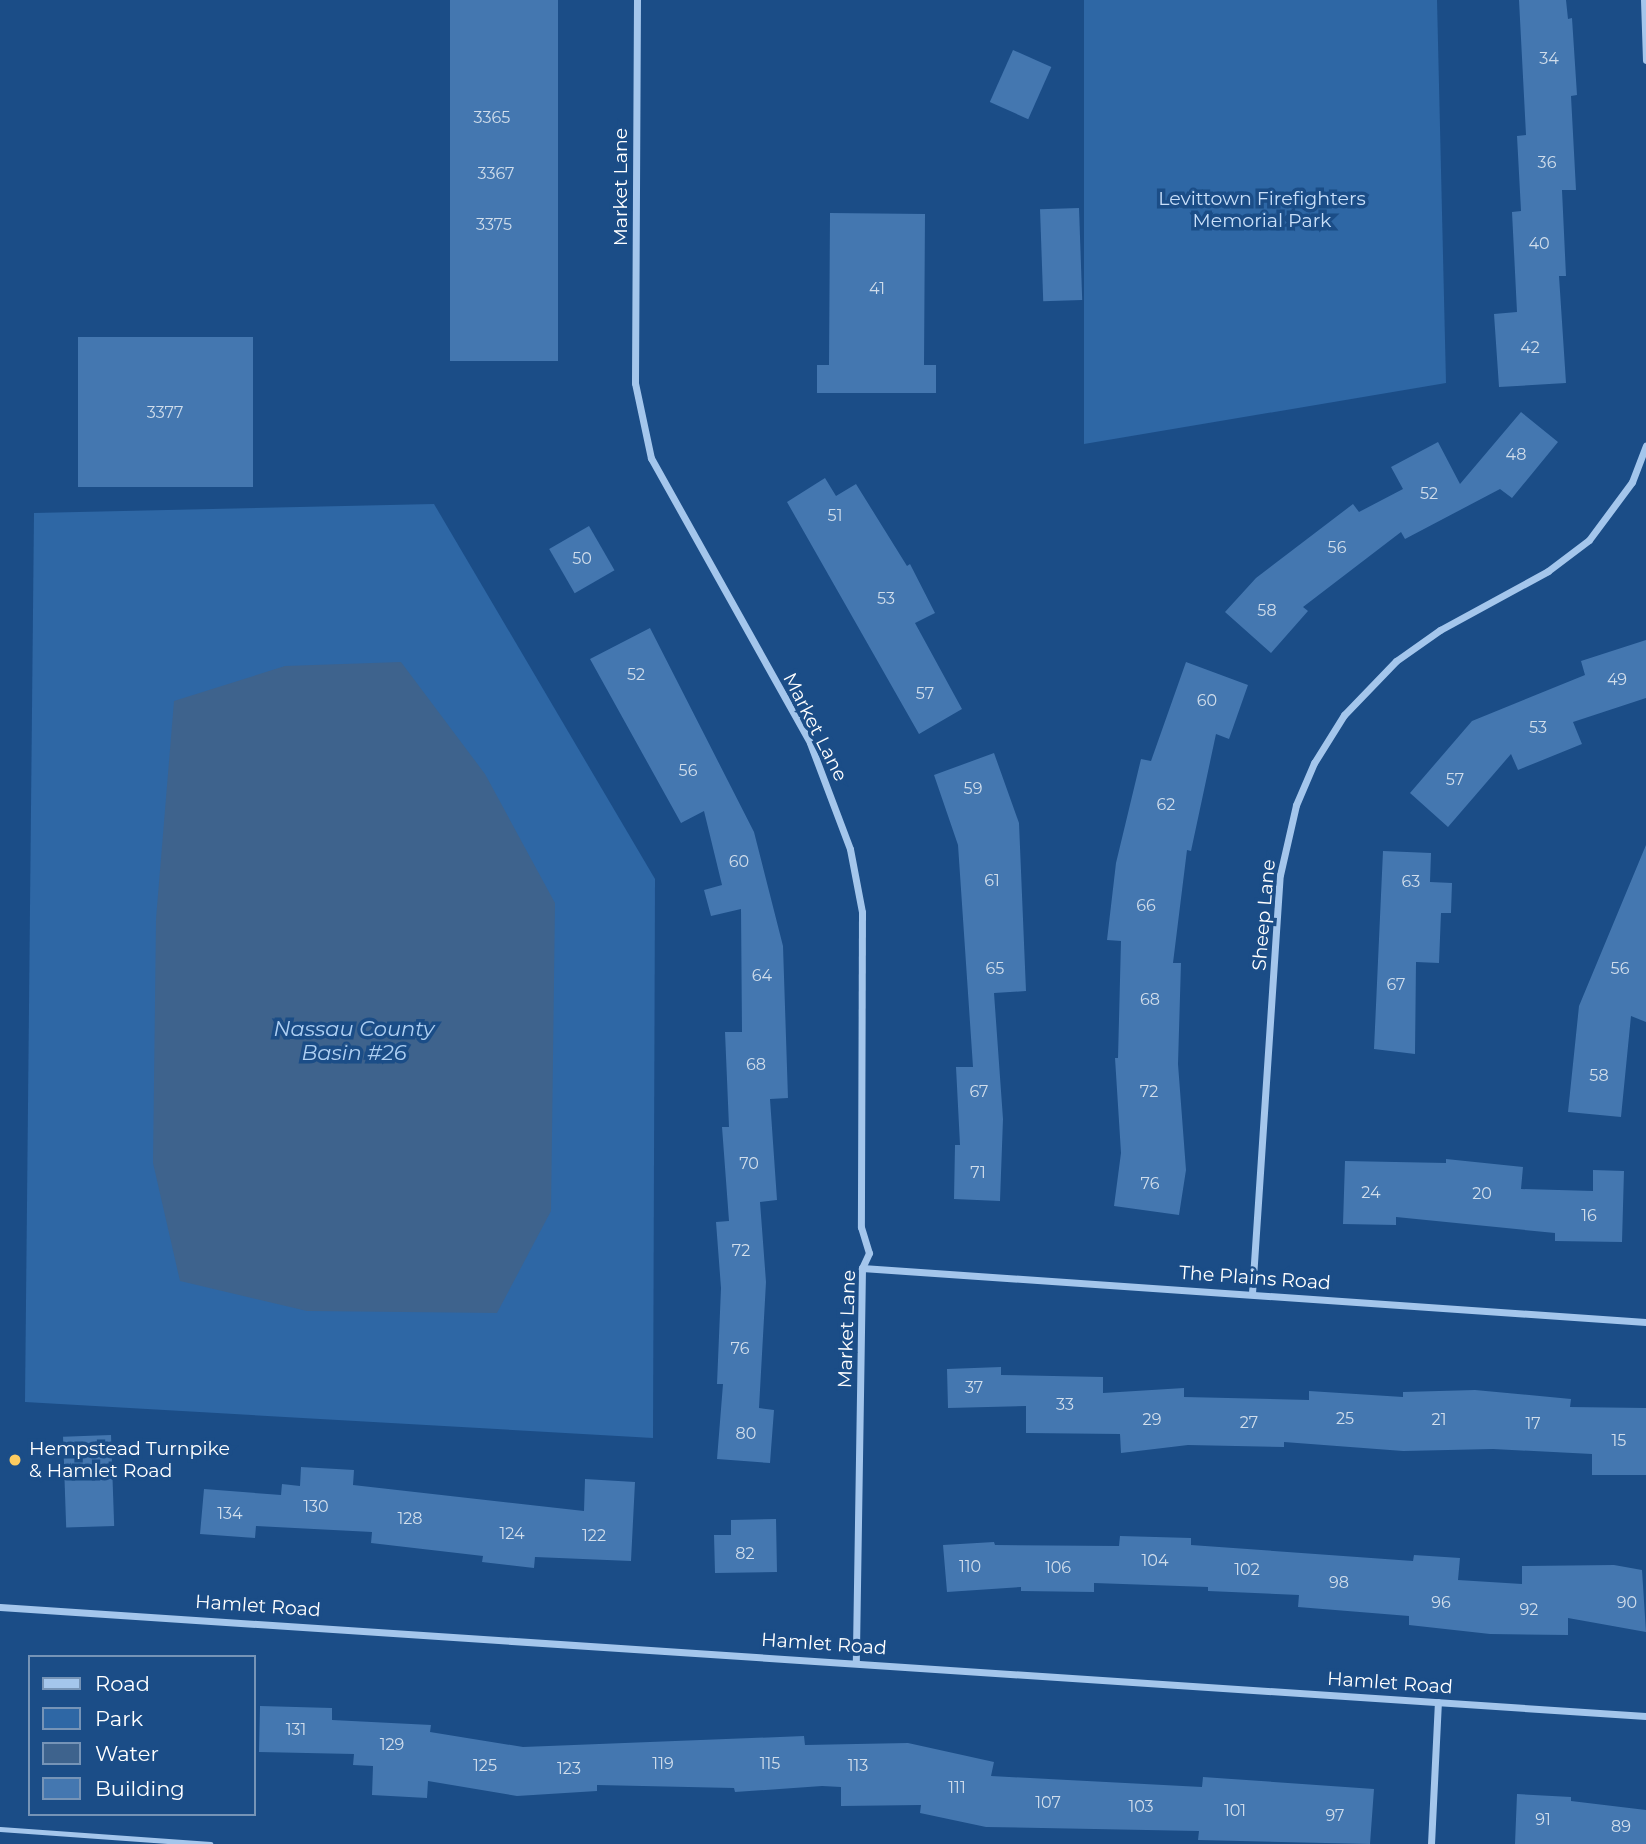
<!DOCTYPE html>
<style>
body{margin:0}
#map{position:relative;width:1646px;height:1844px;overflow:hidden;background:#1b4d87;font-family:Montserrat,sans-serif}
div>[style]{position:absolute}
.green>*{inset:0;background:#2e67a5}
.water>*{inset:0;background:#3e638d}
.building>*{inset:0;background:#4477b0;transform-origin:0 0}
.lane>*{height:5px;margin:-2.5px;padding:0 2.5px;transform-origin:2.5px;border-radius:2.5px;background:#a4c6ec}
.street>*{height:7px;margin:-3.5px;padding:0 3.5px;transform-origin:3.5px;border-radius:3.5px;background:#a4c6ec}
.dots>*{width:19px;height:19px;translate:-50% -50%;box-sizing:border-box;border:4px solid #1b4d87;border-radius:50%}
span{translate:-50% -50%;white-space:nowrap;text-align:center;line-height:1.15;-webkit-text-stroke:7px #1b4d87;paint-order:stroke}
.number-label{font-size:16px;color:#d0ddeb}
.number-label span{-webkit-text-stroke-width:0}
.street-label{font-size:19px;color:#fff}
.park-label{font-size:19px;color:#c9dff9}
.poi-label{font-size:19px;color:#fff}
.left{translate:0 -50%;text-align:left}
.water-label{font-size:21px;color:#afd0f3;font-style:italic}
.legend{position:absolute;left:28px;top:1655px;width:228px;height:161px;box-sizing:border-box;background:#1b4d87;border:2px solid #7694b7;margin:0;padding:9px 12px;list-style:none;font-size:21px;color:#fff}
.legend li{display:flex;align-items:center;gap:14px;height:35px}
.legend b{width:35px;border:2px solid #7694b7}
</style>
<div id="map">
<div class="green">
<div style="clip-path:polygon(1084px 0,1437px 0,1446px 383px,1084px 444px)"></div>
<div style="clip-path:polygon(434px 504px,655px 879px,653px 1438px,25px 1402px,34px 513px)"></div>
</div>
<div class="water">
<div style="clip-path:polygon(401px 662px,485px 774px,555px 903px,551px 1211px,497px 1313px,307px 1311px,180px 1281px,153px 1163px,156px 919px,174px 701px,285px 666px)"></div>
</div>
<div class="building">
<div style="left:450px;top:0;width:108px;height:361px"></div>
<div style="clip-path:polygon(1519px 0,1566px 0,1568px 19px,1572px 18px,1577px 95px,1571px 96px,1576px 190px,1562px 190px,1566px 276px,1559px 276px,1566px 383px,1499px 387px,1494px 314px,1517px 312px,1512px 212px,1521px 211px,1517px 136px,1526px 135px)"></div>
<div style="left:1013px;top:50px;width:42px;height:57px;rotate:24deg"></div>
<div style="left:1079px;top:208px;width:92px;height:39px;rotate:88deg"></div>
<div style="clip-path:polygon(830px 213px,925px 214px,924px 365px,936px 365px,936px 393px,817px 393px,817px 365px,829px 365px)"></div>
<div style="left:78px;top:337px;width:175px;height:150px"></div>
<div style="clip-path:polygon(1521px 412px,1558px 442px,1512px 498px,1500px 489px,1405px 539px,1401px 532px,1303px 607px,1308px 611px,1271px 653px,1225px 612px,1256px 578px,1353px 504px,1359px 512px,1403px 489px,1391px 467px,1438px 442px,1460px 484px)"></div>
<div style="clip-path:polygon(825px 478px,836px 496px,856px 484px,907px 566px,910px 564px,935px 613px,915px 623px,962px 709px,919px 734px,787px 502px)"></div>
<div style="left:589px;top:526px;width:51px;height:46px;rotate:60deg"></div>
<div style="clip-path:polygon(650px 628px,754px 832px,783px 946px,788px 1098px,770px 1099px,777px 1200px,760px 1202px,766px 1282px,759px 1408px,774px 1410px,770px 1463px,717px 1459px,723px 1384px,717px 1384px,721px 1288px,716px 1222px,729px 1221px,722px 1127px,729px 1127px,725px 1032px,742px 1032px,741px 909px,711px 916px,704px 890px,722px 885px,704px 811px,681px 823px,590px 659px)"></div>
<div style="clip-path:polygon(1646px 640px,1646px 698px,1573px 722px,1582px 744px,1518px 770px,1511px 754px,1448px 827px,1410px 793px,1472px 721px,1585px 675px,1581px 661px)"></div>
<div style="clip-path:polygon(1186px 662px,1248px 685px,1229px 739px,1216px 734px,1191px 851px,1187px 850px,1173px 963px,1181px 963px,1178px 1064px,1186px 1170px,1179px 1215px,1114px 1206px,1121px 1153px,1115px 1058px,1118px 1058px,1121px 941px,1107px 940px,1116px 863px,1141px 759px,1151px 761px)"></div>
<div style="clip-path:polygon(994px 753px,1019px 823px,1026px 991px,994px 993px,1003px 1119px,1000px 1201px,954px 1199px,955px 1145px,960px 1145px,956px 1067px,973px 1067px,958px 845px,934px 775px)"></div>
<div style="clip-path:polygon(1646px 845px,1646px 1022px,1631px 1016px,1621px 1117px,1568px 1112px,1579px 1006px)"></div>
<div style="clip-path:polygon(1383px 851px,1431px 853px,1430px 882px,1452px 883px,1451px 913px,1441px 913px,1439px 963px,1416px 962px,1415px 1054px,1374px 1049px)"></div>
<div style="clip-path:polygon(1446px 1159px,1523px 1167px,1521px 1189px,1593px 1191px,1593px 1170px,1624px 1171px,1622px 1242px,1555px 1241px,1555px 1233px,1396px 1217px,1396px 1225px,1343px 1224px,1345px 1161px,1446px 1163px)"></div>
<div style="clip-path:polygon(1001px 1367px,1001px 1375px,1103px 1377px,1103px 1393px,1184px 1388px,1184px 1397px,1309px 1400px,1309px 1391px,1403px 1397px,1403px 1392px,1475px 1390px,1571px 1399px,1570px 1407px,1646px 1408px,1646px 1475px,1592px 1475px,1592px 1454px,1493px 1449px,1403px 1451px,1284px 1442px,1284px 1447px,1188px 1445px,1121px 1453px,1120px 1434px,1026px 1433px,1026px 1406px,948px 1408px,947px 1369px)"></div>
<div style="left:111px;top:1435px;width:91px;height:48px;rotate:88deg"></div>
<div style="clip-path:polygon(301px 1467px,354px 1470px,353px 1485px,584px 1511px,585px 1479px,635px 1482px,631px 1561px,535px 1557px,534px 1568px,482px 1562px,483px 1556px,371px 1543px,372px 1532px,256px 1526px,255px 1538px,200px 1534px,204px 1489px,281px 1495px,282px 1484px,300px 1486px)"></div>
<div style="clip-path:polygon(776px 1519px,777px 1572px,715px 1573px,714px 1535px,731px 1535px,731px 1520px)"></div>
<div style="clip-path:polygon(1120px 1536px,1191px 1538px,1191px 1545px,1413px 1561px,1414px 1555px,1460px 1558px,1458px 1580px,1522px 1584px,1522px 1566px,1614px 1565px,1642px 1570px,1646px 1632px,1568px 1618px,1568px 1635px,1490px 1634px,1409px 1625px,1409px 1616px,1298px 1607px,1299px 1595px,1208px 1591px,1208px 1587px,1094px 1583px,1094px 1592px,1021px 1591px,1021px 1587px,947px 1592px,943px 1545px,994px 1542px,995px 1545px,1119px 1546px)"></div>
<div style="clip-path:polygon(260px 1706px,332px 1708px,332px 1720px,431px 1725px,430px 1732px,523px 1747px,804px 1736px,805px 1745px,908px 1743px,994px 1762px,991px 1776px,1202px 1787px,1203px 1777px,1374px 1789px,1370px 1844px,1198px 1840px,1199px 1831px,986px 1827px,920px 1813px,921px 1805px,841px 1806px,841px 1787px,822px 1786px,735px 1792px,734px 1788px,597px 1785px,597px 1791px,517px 1796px,428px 1781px,427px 1798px,372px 1795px,373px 1766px,353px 1765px,354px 1754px,259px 1752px)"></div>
<div style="clip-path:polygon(1517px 1794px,1571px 1797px,1571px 1801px,1646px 1810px,1646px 1844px,1515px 1844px)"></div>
</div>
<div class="lane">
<div style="left:0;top:1829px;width:211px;rotate:4.1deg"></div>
</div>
<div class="street">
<div style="left:637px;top:0;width:383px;rotate:90.3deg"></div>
<div style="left:635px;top:383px;width:77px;rotate:78deg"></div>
<div style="left:651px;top:458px;width:326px;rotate:60.8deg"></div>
<div style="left:810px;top:743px;width:113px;rotate:69.3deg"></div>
<div style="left:850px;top:849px;width:64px;rotate:79.2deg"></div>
<div style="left:862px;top:912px;width:315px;rotate:90.2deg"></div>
<div style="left:861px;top:1227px;width:27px;rotate:73deg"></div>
<div style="left:869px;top:1253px;width:17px;rotate:115deg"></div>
<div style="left:862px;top:1268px;width:394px;rotate:90.9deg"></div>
<div style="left:1644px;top:0;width:60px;rotate:88.1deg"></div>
<div style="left:862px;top:1268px;width:786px;rotate:3.94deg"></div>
<div style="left:1252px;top:1293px;width:419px;rotate:-86.2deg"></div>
<div style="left:1280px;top:875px;width:72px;rotate:-77.1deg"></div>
<div style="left:1296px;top:805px;width:46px;rotate:-66.8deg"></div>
<div style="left:1314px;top:763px;width:57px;rotate:-58deg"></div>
<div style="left:1344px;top:715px;width:75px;rotate:-46.1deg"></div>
<div style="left:1396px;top:661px;width:54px;rotate:-35.2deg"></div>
<div style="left:1440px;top:630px;width:123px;rotate:-28.6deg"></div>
<div style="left:1548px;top:571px;width:51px;rotate:-37.1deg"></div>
<div style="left:1589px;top:540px;width:72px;rotate:-53.4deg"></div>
<div style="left:1632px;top:482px;width:39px;rotate:-69deg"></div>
<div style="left:0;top:1607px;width:1650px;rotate:3.79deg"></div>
<div style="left:1431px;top:1844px;width:142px;rotate:-87.2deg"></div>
</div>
<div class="dots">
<div style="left:15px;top:1460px;background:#fdcc60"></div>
</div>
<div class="number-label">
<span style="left:1549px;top:59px">34</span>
<span style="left:492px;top:118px">3365</span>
<span style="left:1547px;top:163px">36</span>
<span style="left:496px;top:174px">3367</span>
<span style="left:494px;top:225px">3375</span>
<span style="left:1539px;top:244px">40</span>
<span style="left:877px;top:289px">41</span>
<span style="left:1530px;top:348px">42</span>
<span style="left:165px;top:413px">3377</span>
<span style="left:1516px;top:455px">48</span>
<span style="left:1429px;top:494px">52</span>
<span style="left:835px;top:516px">51</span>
<span style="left:1337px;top:548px">56</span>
<span style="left:582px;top:559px">50</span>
<span style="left:886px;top:599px">53</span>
<span style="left:1267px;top:611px">58</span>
<span style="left:636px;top:675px">52</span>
<span style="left:1617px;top:680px">49</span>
<span style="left:925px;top:694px">57</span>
<span style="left:1207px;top:701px">60</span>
<span style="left:1538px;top:728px">53</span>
<span style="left:688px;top:771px">56</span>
<span style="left:1455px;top:780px">57</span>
<span style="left:973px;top:789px">59</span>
<span style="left:1166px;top:805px">62</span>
<span style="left:739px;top:862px">60</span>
<span style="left:992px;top:881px">61</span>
<span style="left:1411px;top:882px">63</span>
<span style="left:1146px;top:906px">66</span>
<span style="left:995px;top:969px">65</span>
<span style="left:1620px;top:969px">56</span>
<span style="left:762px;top:976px">64</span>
<span style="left:1396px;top:985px">67</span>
<span style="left:1150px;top:1000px">68</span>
<span style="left:756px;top:1065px">68</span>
<span style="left:1599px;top:1076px">58</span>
<span style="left:979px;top:1092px">67</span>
<span style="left:1149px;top:1092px">72</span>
<span style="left:749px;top:1164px">70</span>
<span style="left:978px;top:1173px">71</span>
<span style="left:1150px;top:1184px">76</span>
<span style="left:1371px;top:1193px">24</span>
<span style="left:1482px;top:1194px">20</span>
<span style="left:1589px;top:1216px">16</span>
<span style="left:741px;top:1251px">72</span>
<span style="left:740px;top:1349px">76</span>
<span style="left:974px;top:1388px">37</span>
<span style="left:1065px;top:1405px">33</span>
<span style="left:1345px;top:1419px">25</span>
<span style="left:1152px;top:1420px">29</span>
<span style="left:1439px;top:1420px">21</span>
<span style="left:1249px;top:1423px">27</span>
<span style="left:1533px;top:1424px">17</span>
<span style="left:746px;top:1434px">80</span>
<span style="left:1619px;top:1441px">15</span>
<span style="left:316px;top:1507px">130</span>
<span style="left:230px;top:1514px">134</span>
<span style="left:410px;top:1519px">128</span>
<span style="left:512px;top:1534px">124</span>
<span style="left:594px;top:1536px">122</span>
<span style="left:745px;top:1554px">82</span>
<span style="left:1155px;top:1561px">104</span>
<span style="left:970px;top:1567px">110</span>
<span style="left:1058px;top:1568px">106</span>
<span style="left:1247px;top:1570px">102</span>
<span style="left:1339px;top:1583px">98</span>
<span style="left:1441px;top:1603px">96</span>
<span style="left:1627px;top:1603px">90</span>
<span style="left:1529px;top:1610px">92</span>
<span style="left:296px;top:1730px">131</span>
<span style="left:392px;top:1745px">129</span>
<span style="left:663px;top:1764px">119</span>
<span style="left:770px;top:1764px">115</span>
<span style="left:485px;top:1766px">125</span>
<span style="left:858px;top:1766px">113</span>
<span style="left:569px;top:1769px">123</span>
<span style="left:957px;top:1788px">111</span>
<span style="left:1048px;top:1803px">107</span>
<span style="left:1141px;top:1807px">103</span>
<span style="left:1235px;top:1811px">101</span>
<span style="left:1335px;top:1816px">97</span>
<span style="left:1543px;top:1820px">91</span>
<span style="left:1621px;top:1827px">89</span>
</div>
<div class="street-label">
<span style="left:621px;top:187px;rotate:-90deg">Market Lane</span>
<span style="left:815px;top:727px;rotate:63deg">Market Lane</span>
<span style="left:1264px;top:915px;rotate:-85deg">Sheep Lane</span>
<span style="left:1255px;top:1278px;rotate:4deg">The Plains Road</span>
<span style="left:847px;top:1329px;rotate:-88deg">Market Lane</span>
<span style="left:258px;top:1606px;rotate:4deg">Hamlet Road</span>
<span style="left:824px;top:1644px;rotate:4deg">Hamlet Road</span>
<span style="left:1390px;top:1683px;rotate:4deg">Hamlet Road</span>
</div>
<div class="park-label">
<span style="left:1262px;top:210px">Levittown Firefighters<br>Memorial Park</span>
</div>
<div class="poi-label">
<span class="left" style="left:29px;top:1460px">Hempstead Turnpike<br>&amp; Hamlet Road</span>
</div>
<div class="water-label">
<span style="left:354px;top:1041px">Nassau County<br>Basin #26</span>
</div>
<ul class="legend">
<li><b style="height:9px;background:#a4c6ec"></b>Road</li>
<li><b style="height:19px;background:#2e67a5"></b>Park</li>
<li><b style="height:19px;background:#3e638d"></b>Water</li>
<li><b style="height:19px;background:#4477b0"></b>Building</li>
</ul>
</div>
